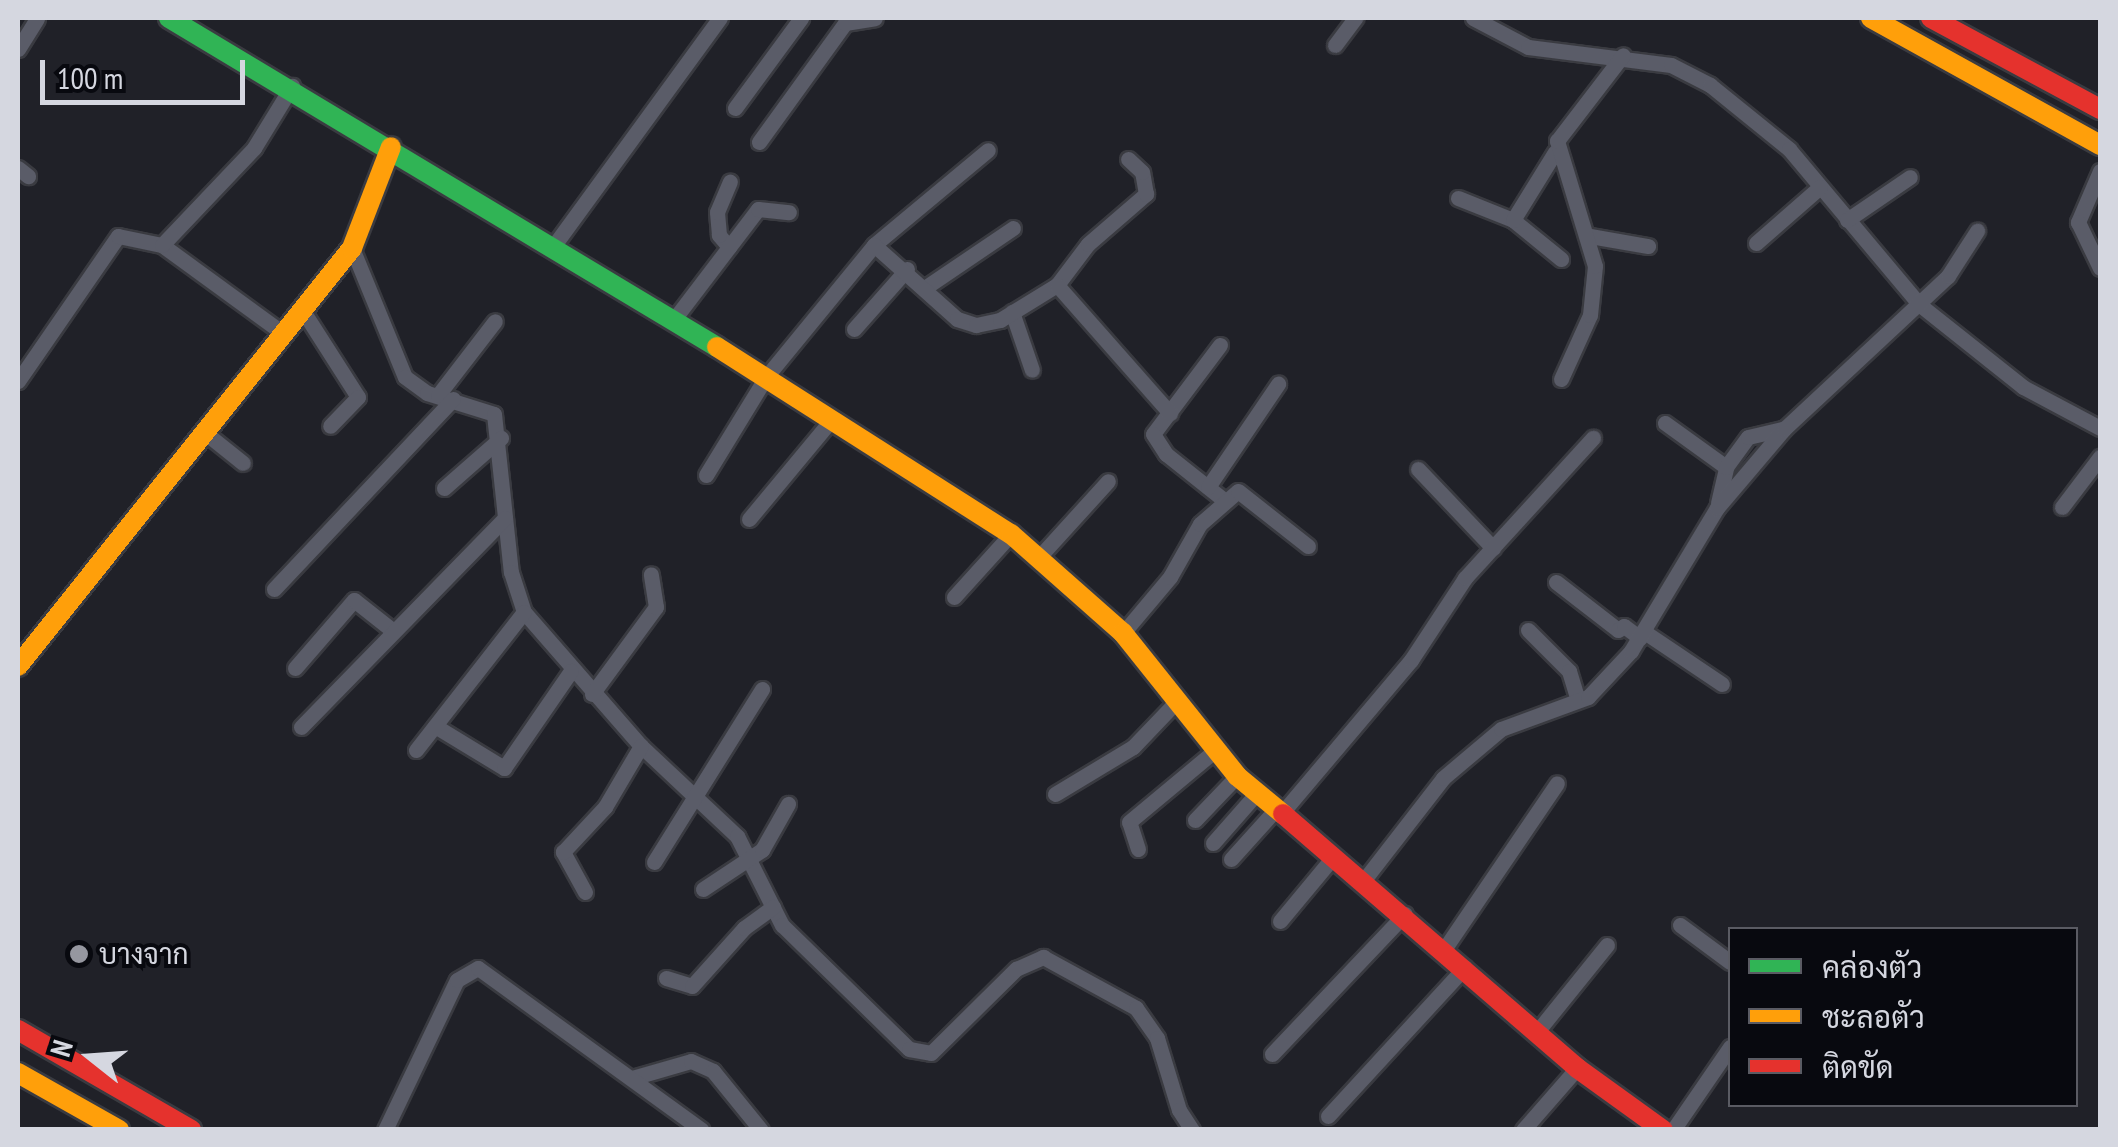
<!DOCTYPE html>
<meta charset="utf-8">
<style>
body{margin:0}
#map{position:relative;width:2118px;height:1147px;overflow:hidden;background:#202128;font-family:"PT Sans Narrow",Sarabun,sans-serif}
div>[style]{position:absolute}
.roads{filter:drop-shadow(2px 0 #3a3b41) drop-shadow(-2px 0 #3a3b41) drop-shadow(0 2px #3a3b41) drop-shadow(0 -2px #3a3b41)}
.street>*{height:15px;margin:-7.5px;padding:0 7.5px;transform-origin:7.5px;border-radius:7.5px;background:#5a5c68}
.fast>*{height:20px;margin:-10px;padding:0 10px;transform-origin:10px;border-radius:10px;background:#30b455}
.slow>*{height:20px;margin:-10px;padding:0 10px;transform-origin:10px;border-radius:10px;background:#ff9f0a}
.jam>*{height:20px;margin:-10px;padding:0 10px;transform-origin:10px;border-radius:10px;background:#e5322d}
.dots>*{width:28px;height:28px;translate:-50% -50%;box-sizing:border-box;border:5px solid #08090f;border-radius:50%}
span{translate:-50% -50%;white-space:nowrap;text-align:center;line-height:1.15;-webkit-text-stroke:8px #08090f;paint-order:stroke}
.poi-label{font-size:28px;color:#d5d7e0}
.left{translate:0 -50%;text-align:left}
.frame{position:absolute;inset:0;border:20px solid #d5d7e0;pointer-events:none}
.legend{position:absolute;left:1728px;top:927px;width:350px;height:180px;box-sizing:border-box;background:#08090f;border:2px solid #5a5b63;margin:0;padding:12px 18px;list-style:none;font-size:30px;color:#d5d7e0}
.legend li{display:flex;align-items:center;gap:20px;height:50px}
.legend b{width:50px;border:2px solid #5a5b63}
.north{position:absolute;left:40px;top:1007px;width:100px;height:100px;-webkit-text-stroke:8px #08090f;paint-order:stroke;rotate:287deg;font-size:28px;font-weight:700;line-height:40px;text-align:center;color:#d5d7e0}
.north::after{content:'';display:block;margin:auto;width:35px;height:45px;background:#d5d7e0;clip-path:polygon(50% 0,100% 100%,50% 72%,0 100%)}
.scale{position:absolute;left:40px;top:60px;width:205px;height:45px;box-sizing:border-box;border:5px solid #d5d7e0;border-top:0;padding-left:12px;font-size:30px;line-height:35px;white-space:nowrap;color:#d5d7e0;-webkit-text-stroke:8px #08090f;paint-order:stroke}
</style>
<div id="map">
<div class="roads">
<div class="street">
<div style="left:1473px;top:18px;width:62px;rotate:27.8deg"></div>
<div style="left:1528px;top:47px;width:144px;rotate:7.2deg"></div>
<div style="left:1671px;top:65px;width:44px;rotate:27.1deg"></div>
<div style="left:1710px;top:85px;width:102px;rotate:39deg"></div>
<div style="left:1789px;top:149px;width:204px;rotate:50deg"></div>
<div style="left:1920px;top:305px;width:132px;rotate:38.5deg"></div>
<div style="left:2023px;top:387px;width:87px;rotate:28deg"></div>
<div style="left:1335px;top:45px;width:34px;rotate:-53deg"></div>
<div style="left:18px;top:49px;width:36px;rotate:-58deg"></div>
<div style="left:735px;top:108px;width:112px;rotate:-53.7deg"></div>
<div style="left:759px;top:142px;width:147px;rotate:-54.1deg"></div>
<div style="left:845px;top:23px;width:30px;rotate:-9deg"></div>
<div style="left:18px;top:168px;width:13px;rotate:39deg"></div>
<div style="left:2100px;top:171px;width:56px;rotate:113.3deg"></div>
<div style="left:2078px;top:222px;width:51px;rotate:64.4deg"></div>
<div style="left:1458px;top:198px;width:59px;rotate:21.8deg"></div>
<div style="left:1513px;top:220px;width:62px;rotate:39.1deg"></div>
<div style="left:1513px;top:220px;width:80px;rotate:-58.3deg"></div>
<div style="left:1847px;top:220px;width:76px;rotate:-34.3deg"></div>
<div style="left:1590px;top:236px;width:59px;rotate:9.8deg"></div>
<div style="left:1756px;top:243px;width:85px;rotate:-41.2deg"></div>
<div style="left:555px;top:244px;width:280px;rotate:-53.9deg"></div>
<div style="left:162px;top:245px;width:151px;rotate:36.1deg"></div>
<div style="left:874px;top:245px;width:148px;rotate:-39.8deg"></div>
<div style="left:729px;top:247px;width:16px;rotate:-130deg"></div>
<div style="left:719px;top:235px;width:23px;rotate:-95deg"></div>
<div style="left:717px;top:212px;width:33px;rotate:-67deg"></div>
<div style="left:352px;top:248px;width:139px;rotate:67.7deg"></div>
<div style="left:405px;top:377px;width:27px;rotate:36deg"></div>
<div style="left:427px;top:393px;width:70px;rotate:17.4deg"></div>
<div style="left:494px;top:414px;width:159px;rotate:83.9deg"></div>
<div style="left:511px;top:572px;width:42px;rotate:72deg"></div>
<div style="left:524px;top:612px;width:178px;rotate:48.9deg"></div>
<div style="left:641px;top:746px;width:132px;rotate:43.2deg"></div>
<div style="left:737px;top:836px;width:100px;rotate:63.2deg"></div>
<div style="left:782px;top:925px;width:177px;rotate:44.3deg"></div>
<div style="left:909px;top:1049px;width:22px;rotate:10deg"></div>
<div style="left:931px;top:1053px;width:120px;rotate:-44.7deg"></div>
<div style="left:1016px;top:969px;width:30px;rotate:-24deg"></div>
<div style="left:1043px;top:957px;width:106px;rotate:28.7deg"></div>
<div style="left:1136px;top:1008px;width:37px;rotate:55deg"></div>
<div style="left:1157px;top:1038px;width:75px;rotate:73deg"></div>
<div style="left:1179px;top:1110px;width:24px;rotate:57deg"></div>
<div style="left:1057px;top:285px;width:51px;rotate:-52.9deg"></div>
<div style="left:1088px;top:244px;width:77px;rotate:-40.8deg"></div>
<div style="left:1146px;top:194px;width:22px;rotate:-100deg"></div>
<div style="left:1142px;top:172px;width:19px;rotate:-137deg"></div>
<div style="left:926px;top:287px;width:105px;rotate:-34.1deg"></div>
<div style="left:303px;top:311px;width:102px;rotate:57.4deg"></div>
<div style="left:358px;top:397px;width:40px;rotate:134deg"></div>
<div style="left:1012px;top:312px;width:61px;rotate:71deg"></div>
<div style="left:675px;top:318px;width:137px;rotate:-52.7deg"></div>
<div style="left:758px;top:209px;width:31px;rotate:6deg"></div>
<div style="left:854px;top:329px;width:80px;rotate:-48.5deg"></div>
<div style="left:1220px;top:345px;width:111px;rotate:127deg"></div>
<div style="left:1153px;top:434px;width:24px;rotate:57deg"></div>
<div style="left:1166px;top:454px;width:75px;rotate:38.5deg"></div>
<div style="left:1561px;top:379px;width:70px;rotate:-65.6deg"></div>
<div style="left:1590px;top:315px;width:49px;rotate:-84.2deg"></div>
<div style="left:1595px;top:266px;width:131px;rotate:-106.9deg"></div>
<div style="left:1557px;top:141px;width:108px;rotate:-52.5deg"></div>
<div style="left:18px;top:381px;width:176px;rotate:-55.4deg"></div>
<div style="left:118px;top:236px;width:45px;rotate:11.6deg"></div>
<div style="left:162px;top:245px;width:134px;rotate:-46.5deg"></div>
<div style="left:254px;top:148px;width:73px;rotate:-58.5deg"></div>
<div style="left:438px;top:395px;width:93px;rotate:-52.4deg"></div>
<div style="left:1665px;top:423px;width:75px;rotate:35.8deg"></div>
<div style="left:203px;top:431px;width:51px;rotate:38.7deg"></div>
<div style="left:1418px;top:469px;width:109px;rotate:46.5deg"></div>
<div style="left:706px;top:475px;width:115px;rotate:-58.5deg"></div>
<div style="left:766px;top:377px;width:171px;rotate:-50.7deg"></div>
<div style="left:874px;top:245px;width:111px;rotate:41.7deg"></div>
<div style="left:957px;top:319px;width:20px;rotate:18deg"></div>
<div style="left:976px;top:325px;width:25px;rotate:-12deg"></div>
<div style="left:1000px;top:320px;width:67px;rotate:-31.6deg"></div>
<div style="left:1057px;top:285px;width:171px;rotate:48.6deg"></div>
<div style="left:1208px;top:487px;width:125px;rotate:-55.8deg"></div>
<div style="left:444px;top:488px;width:76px;rotate:-41.3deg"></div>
<div style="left:1718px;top:503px;width:37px;rotate:-77deg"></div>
<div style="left:1726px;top:467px;width:37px;rotate:-54deg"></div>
<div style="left:1748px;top:437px;width:37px;rotate:-13deg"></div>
<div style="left:2062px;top:507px;width:63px;rotate:-52.8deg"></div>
<div style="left:749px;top:519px;width:131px;rotate:-50.3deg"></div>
<div style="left:1040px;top:556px;width:101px;rotate:-47.8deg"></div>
<div style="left:1556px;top:582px;width:78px;rotate:37.7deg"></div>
<div style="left:1618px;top:630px;width:7px;rotate:-34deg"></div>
<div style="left:1624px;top:626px;width:20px;rotate:37deg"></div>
<div style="left:274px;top:589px;width:261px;rotate:-46.7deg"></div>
<div style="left:954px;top:597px;width:85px;rotate:-47.9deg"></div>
<div style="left:1528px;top:630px;width:58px;rotate:45deg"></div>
<div style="left:1569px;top:671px;width:30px;rotate:73deg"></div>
<div style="left:1643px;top:631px;width:95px;rotate:33.9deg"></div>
<div style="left:1123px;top:633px;width:73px;rotate:-50deg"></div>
<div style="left:1170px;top:577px;width:61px;rotate:-60.5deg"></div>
<div style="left:1200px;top:524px;width:50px;rotate:-41deg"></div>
<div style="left:1238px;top:491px;width:89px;rotate:38.2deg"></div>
<div style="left:295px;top:668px;width:90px;rotate:-49.1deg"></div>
<div style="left:354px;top:600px;width:48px;rotate:38.3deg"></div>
<div style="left:592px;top:694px;width:108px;rotate:-53.7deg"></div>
<div style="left:656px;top:607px;width:33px;rotate:-99deg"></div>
<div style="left:435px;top:726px;width:81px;rotate:31.3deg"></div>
<div style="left:504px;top:768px;width:118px;rotate:-55.4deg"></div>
<div style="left:301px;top:727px;width:292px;rotate:-45.7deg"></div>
<div style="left:416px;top:750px;width:175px;rotate:-52deg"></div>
<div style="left:1055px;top:794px;width:91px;rotate:-31.1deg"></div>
<div style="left:1133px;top:747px;width:61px;rotate:-46.3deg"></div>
<div style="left:1281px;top:814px;width:202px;rotate:-49.8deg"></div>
<div style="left:1411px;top:660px;width:98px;rotate:-56.6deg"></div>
<div style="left:1465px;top:578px;width:190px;rotate:-47.6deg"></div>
<div style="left:1195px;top:820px;width:61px;rotate:-46.3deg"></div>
<div style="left:1213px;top:843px;width:67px;rotate:-48.7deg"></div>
<div style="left:1138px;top:849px;width:28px;rotate:-108deg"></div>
<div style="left:1129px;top:822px;width:109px;rotate:-39.8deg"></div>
<div style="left:1231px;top:859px;width:67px;rotate:-48deg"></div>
<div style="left:654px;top:862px;width:204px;rotate:-58deg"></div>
<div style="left:1364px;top:880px;width:129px;rotate:-52.2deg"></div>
<div style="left:1443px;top:778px;width:76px;rotate:-40.2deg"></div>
<div style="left:1501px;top:729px;width:93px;rotate:-20.2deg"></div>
<div style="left:1588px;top:697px;width:63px;rotate:-46.9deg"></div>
<div style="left:1631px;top:651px;width:167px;rotate:-59deg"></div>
<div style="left:1717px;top:508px;width:104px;rotate:-49.7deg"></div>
<div style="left:1784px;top:429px;width:224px;rotate:-43deg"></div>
<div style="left:1948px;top:276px;width:54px;rotate:-57.2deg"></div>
<div style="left:703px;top:889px;width:71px;rotate:-33.5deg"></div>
<div style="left:762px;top:850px;width:53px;rotate:-60.5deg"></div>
<div style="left:585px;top:892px;width:46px;rotate:-118.8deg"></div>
<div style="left:563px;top:852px;width:62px;rotate:-47deg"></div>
<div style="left:605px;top:807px;width:71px;rotate:-59.5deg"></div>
<div style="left:1280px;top:921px;width:85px;rotate:-50.3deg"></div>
<div style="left:1680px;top:925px;width:62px;rotate:36.5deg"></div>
<div style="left:1445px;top:948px;width:199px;rotate:-55.8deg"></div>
<div style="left:666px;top:978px;width:27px;rotate:17deg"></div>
<div style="left:692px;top:986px;width:78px;rotate:-48.1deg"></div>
<div style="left:744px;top:928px;width:36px;rotate:-36deg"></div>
<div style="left:1536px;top:1033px;width:113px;rotate:-51.1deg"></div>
<div style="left:1272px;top:1054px;width:193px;rotate:-46.5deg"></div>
<div style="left:632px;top:1078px;width:61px;rotate:-16.1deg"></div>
<div style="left:691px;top:1061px;width:24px;rotate:24deg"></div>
<div style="left:713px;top:1071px;width:76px;rotate:50.9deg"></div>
<div style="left:1328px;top:1116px;width:202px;rotate:-47.4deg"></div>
<div style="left:385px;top:1130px;width:166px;rotate:-64.4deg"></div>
<div style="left:457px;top:980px;width:24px;rotate:-30deg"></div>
<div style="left:478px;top:968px;width:276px;rotate:35.9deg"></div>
<div style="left:1523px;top:1130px;width:82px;rotate:-48.9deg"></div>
<div style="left:1673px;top:1130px;width:101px;rotate:-55.5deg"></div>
</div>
<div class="fast">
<div style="left:169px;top:18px;width:639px;rotate:30.98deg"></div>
</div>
<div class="slow">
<div style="left:1871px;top:18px;width:262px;rotate:29deg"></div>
<div style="left:717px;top:347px;width:348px;rotate:32.5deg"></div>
<div style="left:1011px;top:534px;width:149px;rotate:41.5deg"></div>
<div style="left:1123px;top:633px;width:183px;rotate:51.4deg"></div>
<div style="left:1237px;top:776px;width:60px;rotate:39.6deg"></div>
<div style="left:18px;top:666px;width:535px;rotate:-51.37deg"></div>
<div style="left:352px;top:248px;width:108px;rotate:-68.9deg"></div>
<div style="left:18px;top:1073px;width:116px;rotate:29.4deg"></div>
</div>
<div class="jam">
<div style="left:1931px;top:18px;width:192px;rotate:28.3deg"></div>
<div style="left:1283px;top:814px;width:389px;rotate:40.8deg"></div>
<div style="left:1577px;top:1068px;width:106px;rotate:35.8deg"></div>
<div style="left:18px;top:1030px;width:200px;rotate:30deg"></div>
</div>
</div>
<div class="dots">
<div style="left:79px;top:954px;background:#9697a0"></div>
</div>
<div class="poi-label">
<span class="left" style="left:99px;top:954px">บางจาก</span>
</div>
<div class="frame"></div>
<ul class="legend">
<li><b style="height:12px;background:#30b455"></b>คล่องตัว</li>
<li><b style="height:12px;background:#ff9f0a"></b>ชะลอตัว</li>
<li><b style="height:12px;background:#e5322d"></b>ติดขัด</li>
</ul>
<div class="north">N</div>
<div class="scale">100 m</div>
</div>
